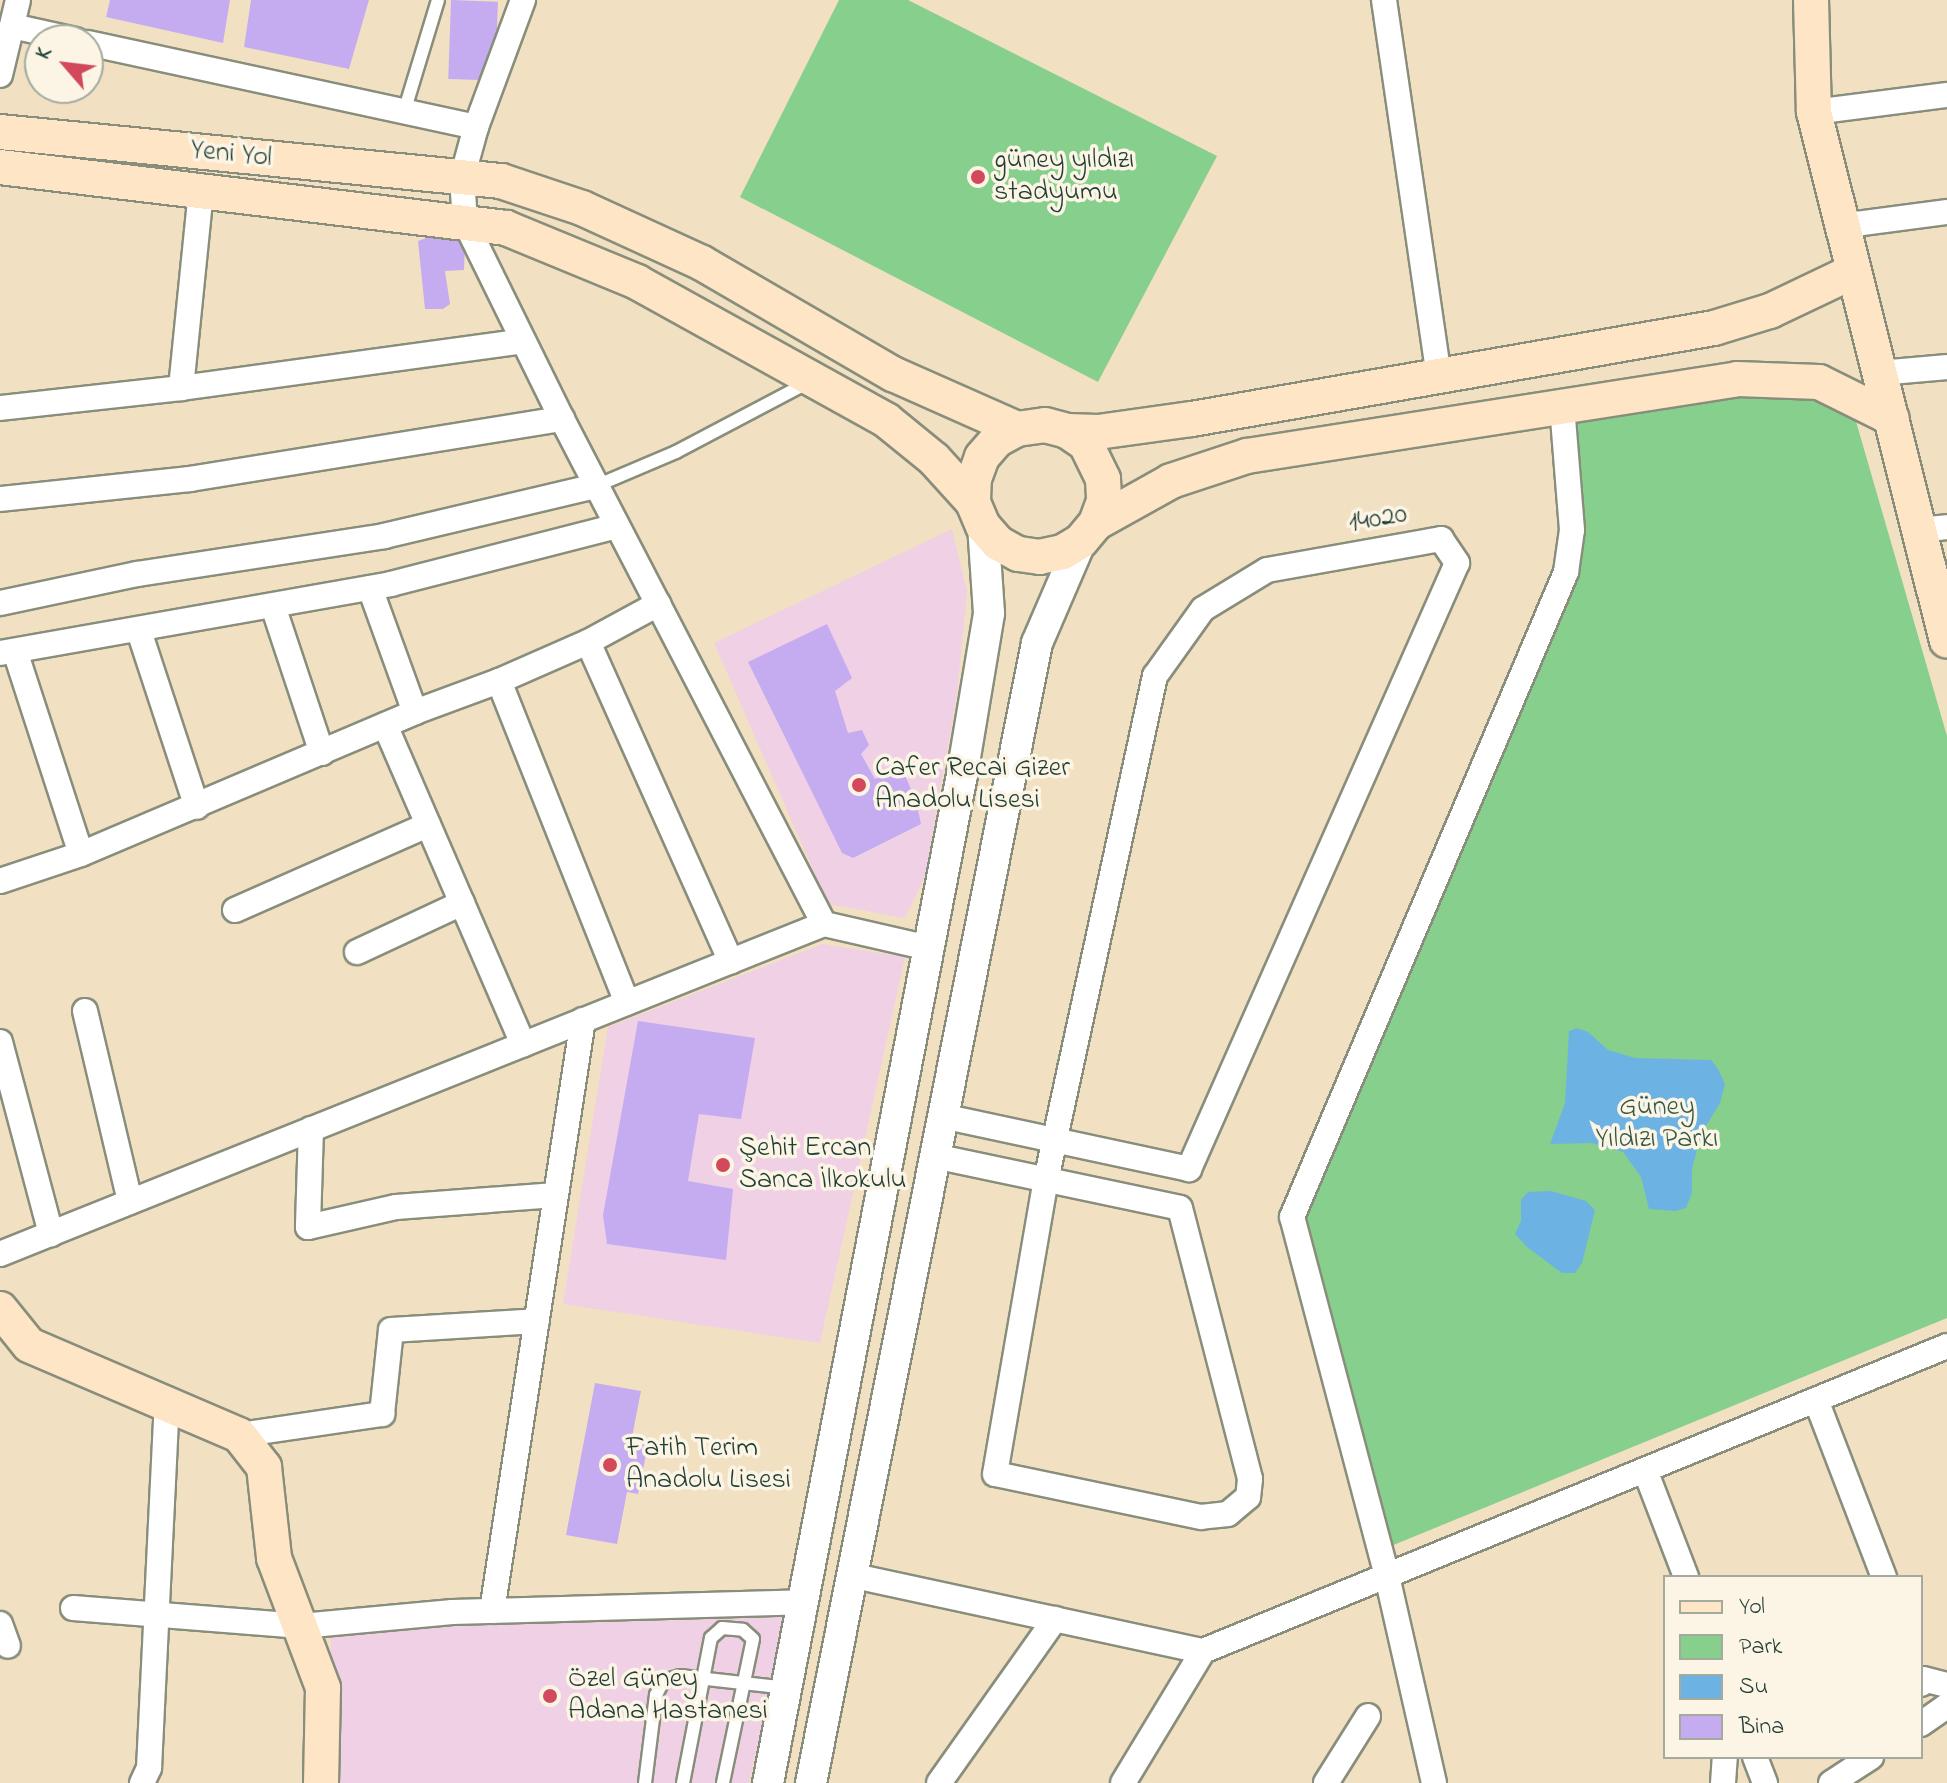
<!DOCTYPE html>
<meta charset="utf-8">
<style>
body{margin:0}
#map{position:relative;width:1947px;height:1783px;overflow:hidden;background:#f2e0c2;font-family:"Indie Flower",sans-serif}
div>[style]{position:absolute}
.built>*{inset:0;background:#efd0e5}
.green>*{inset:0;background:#86cf8c}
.water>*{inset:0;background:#6cb3e3}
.building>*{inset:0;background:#c5acf0;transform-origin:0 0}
.roads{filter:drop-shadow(2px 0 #888e7b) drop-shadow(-2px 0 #888e7b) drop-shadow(0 2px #888e7b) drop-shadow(0 -2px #888e7b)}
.service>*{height:12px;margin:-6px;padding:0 6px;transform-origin:6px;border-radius:6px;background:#fff}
.minor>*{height:24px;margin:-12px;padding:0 12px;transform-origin:12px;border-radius:12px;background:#fff}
.tertiary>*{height:30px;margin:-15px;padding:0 15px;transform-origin:15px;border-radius:15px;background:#fff}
.secondary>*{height:34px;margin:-17px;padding:0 17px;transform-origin:17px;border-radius:17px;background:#fde5c5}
.dots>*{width:22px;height:22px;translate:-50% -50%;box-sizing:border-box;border:4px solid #fcf5e5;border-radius:50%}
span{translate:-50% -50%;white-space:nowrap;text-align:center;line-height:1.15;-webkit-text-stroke:7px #fcf5e5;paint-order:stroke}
.street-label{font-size:28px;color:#1f3d34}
.poi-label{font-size:28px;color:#1f3d34}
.left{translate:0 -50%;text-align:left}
.park-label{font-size:28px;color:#345a46}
.legend{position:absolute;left:1663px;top:1575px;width:260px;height:184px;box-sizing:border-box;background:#fcf5e5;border:2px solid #a4ab9e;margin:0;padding:10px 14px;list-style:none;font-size:24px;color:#1f3d34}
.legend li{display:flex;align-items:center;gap:16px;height:40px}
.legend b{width:40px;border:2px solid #a4ab9e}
.north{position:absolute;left:24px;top:24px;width:80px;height:80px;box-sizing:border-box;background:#fcf5e5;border:2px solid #a4ab9e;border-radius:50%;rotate:298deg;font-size:22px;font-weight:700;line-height:32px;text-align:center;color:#1f3d34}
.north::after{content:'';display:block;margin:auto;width:28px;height:36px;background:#d1495b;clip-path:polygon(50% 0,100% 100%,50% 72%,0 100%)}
</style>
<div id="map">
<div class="built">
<div style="clip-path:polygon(952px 529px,967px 592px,957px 694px,925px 876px,905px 918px,828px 904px,714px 643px)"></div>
<div style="clip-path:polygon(823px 944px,905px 957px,820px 1343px,563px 1304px,608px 1027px)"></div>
<div style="clip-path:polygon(791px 1593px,749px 1783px,331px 1783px,331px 1610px)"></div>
</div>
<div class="green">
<div style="clip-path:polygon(839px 0,908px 0,1217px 156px,1098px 382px,740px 197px)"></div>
<div style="clip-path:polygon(1801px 388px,1853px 411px,1947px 736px,1947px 1318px,1391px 1546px,1292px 1217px,1426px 899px,1564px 607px,1576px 517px,1562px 406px)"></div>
</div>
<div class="water">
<div style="clip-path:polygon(1577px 1028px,1588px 1032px,1608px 1050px,1635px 1058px,1711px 1060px,1718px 1069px,1725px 1084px,1720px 1103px,1701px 1134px,1692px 1169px,1692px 1193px,1686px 1208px,1676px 1211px,1649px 1209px,1641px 1177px,1623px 1152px,1592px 1143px,1550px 1144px,1565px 1103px,1569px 1031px)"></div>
<div style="clip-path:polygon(1551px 1191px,1586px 1201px,1595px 1210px,1582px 1263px,1575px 1273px,1562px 1273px,1527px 1247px,1515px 1234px,1521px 1221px,1521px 1200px,1528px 1192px)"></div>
</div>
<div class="building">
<div style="clip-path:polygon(110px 0,230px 0,223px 43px,106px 17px)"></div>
<div style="clip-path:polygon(251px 0,369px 0,349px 69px,244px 47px)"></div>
<div style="left:451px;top:0;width:47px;height:79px;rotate:2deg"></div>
<div style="clip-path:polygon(435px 235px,442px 240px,457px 237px,465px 243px,464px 270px,445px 271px,450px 304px,443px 309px,425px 309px,418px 241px)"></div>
<div style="clip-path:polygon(827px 624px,852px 678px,835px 691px,848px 733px,862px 730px,869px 745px,861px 754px,875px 779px,902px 768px,916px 801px,921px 824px,853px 858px,842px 853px,748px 662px)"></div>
<div style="clip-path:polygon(638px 1021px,755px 1038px,741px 1119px,699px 1114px,688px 1181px,733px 1189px,726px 1260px,607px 1244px,603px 1215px)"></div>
<div style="clip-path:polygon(595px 1383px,641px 1391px,631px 1442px,648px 1445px,638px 1494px,627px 1492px,617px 1544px,566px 1535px)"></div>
</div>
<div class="roads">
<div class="service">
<div style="left:404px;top:112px;width:117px;rotate:-73.1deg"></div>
<div style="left:596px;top:486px;width:87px;rotate:-23deg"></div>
<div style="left:676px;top:452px;width:148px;rotate:-27.8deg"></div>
<div style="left:645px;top:1783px;width:89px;rotate:-82.9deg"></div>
<div style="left:656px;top:1695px;width:16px;rotate:-63deg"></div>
<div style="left:663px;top:1681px;width:18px;rotate:-16deg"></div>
<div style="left:680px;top:1676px;width:108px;rotate:6.4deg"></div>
<div style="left:683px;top:1783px;width:148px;rotate:-79.1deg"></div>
<div style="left:711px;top:1638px;width:15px;rotate:-42deg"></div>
<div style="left:722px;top:1628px;width:21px;rotate:5deg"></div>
<div style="left:743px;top:1630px;width:13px;rotate:42deg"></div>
<div style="left:753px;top:1639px;width:147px;rotate:101.8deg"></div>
</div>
<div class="minor">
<div style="left:523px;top:0;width:135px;rotate:110.3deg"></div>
<div style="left:476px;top:127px;width:53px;rotate:105.4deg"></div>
<div style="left:462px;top:178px;width:44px;rotate:86.1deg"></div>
<div style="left:465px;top:222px;width:220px;rotate:63.8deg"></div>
<div style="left:562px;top:419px;width:569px;rotate:62.58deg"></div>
<div style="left:1384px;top:0;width:380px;rotate:81.7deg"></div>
<div style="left:12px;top:26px;width:65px;rotate:12.5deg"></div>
<div style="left:88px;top:43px;width:397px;rotate:12.2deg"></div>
<div style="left:0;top:75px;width:77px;rotate:-76.5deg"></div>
<div style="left:1814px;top:112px;width:134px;rotate:-7.3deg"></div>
<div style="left:1840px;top:226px;width:108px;rotate:-7.5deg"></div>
<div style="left:1880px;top:373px;width:67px;rotate:-5.1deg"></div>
<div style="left:181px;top:388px;width:198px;rotate:-84.2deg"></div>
<div style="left:0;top:408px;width:182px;rotate:-6.3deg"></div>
<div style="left:181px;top:388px;width:345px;rotate:-7.8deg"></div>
<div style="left:0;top:499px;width:191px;rotate:-6deg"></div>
<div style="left:190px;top:479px;width:377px;rotate:-9.2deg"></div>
<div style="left:1919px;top:530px;width:28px;rotate:-6deg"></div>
<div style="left:370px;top:588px;width:132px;rotate:70.1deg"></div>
<div style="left:0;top:603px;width:140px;rotate:-12deg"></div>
<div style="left:137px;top:574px;width:250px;rotate:-8.7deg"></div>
<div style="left:384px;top:536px;width:218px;rotate:-13.3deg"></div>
<div style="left:273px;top:606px;width:155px;rotate:71.6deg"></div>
<div style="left:139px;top:631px;width:185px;rotate:71.8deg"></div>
<div style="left:588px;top:642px;width:350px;rotate:65.9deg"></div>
<div style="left:15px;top:651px;width:213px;rotate:72deg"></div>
<div style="left:0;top:653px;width:397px;rotate:-10deg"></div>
<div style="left:391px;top:584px;width:233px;rotate:-14.4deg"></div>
<div style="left:499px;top:681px;width:346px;rotate:68.3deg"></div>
<div style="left:385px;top:725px;width:348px;rotate:66.6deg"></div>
<div style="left:0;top:881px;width:85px;rotate:-18.4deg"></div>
<div style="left:81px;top:854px;width:363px;rotate:-23deg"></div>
<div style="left:415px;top:712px;width:90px;rotate:-20.3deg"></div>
<div style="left:499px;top:681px;width:97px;rotate:-23.7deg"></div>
<div style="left:588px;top:642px;width:80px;rotate:-28.5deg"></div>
<div style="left:235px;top:910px;width:211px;rotate:-23.8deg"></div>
<div style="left:357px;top:952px;width:116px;rotate:-25deg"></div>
<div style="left:85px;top:1011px;width:196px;rotate:76.7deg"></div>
<div style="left:0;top:1042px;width:199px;rotate:75.1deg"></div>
<div style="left:942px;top:1116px;width:253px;rotate:12.1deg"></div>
<div style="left:311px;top:1129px;width:98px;rotate:91.8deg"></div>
<div style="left:308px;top:1227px;width:90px;rotate:-12.8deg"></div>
<div style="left:396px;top:1207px;width:160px;rotate:-4.3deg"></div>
<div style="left:934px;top:1156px;width:251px;rotate:11.9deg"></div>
<div style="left:1180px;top:1208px;width:280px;rotate:75.5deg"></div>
<div style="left:1250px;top:1479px;width:18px;rotate:96deg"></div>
<div style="left:1248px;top:1497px;width:26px;rotate:140deg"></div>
<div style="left:1228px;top:1514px;width:27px;rotate:174deg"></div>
<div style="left:1201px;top:1517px;width:210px;rotate:-168.2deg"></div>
<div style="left:995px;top:1474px;width:298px;rotate:-80.2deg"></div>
<div style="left:1046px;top:1180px;width:516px;rotate:-77.8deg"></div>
<div style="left:1155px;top:676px;width:82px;rotate:-54.4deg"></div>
<div style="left:1203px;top:609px;width:75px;rotate:-31.4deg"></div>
<div style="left:1267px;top:570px;width:177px;rotate:-10.1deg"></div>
<div style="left:1441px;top:539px;width:29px;rotate:56deg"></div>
<div style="left:1457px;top:563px;width:663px;rotate:113.86deg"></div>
<div style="left:0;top:1254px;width:888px;rotate:-21.83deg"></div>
<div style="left:824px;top:924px;width:108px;rotate:12.9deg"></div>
<div style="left:1816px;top:1400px;width:190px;rotate:69deg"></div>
<div style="left:239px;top:1435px;width:145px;rotate:-8.4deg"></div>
<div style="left:382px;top:1414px;width:84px;rotate:-83.9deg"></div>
<div style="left:391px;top:1330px;width:146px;rotate:-3.5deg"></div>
<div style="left:1645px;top:1470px;width:115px;rotate:69deg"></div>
<div style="left:850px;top:1575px;width:361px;rotate:12.2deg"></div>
<div style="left:1203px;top:1651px;width:804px;rotate:-22.29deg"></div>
<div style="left:73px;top:1608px;width:229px;rotate:4.5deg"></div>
<div style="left:301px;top:1626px;width:152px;rotate:-5.3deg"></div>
<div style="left:452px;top:1612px;width:351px;rotate:-1.6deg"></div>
<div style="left:492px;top:1611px;width:598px;rotate:-81.25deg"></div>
<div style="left:0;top:1624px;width:23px;rotate:70deg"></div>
<div style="left:1921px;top:1684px;width:5px;rotate:-68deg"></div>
<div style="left:1923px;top:1679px;width:25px;rotate:14deg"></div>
<div style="left:1921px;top:1724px;width:32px;rotate:-35deg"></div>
<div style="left:1755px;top:1757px;width:28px;rotate:69deg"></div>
<div style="left:142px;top:1783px;width:17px;rotate:-65deg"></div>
<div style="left:149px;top:1768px;width:364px;rotate:-87.2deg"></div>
<div style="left:939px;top:1783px;width:201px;rotate:-54.7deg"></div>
<div style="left:1123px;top:1783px;width:154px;rotate:-58.8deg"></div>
<div style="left:1326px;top:1783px;width:79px;rotate:-57.9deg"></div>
<div style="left:1434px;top:1783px;width:212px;rotate:-102.8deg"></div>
<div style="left:1387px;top:1576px;width:371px;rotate:-104.8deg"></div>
<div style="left:1292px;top:1217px;width:701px;rotate:-66.98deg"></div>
<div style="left:1566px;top:572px;width:42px;rotate:-81.9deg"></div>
<div style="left:1572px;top:530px;width:124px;rotate:-94.6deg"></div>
<div style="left:1723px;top:1783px;width:26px;rotate:-86deg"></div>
<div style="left:1831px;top:1783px;width:48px;rotate:-33deg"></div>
</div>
<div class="tertiary">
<div style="left:768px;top:1783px;width:1026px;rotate:-79.11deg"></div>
<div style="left:962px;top:775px;width:164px;rotate:-80.5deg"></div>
<div style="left:989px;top:613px;width:87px;rotate:-93.9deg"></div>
<div style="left:811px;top:1783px;width:1162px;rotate:-78.79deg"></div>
<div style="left:1037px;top:643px;width:111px;rotate:-66.7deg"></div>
</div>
<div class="secondary">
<div style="left:1811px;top:0;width:112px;rotate:88.5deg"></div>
<div style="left:1814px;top:112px;width:545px;rotate:75.89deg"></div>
<div style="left:0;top:132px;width:503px;rotate:5.59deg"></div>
<div style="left:501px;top:181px;width:85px;rotate:18.4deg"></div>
<div style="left:582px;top:208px;width:132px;rotate:24.6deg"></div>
<div style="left:702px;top:263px;width:221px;rotate:30.2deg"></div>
<div style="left:893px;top:374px;width:136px;rotate:23.9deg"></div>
<div style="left:1017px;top:429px;width:28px;rotate:-8deg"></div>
<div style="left:1045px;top:425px;width:23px;rotate:15deg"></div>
<div style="left:1067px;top:431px;width:23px;rotate:34deg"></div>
<div style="left:1086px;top:444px;width:39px;rotate:64deg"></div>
<div style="left:1103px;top:479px;width:22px;rotate:87deg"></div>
<div style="left:1104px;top:501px;width:23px;rotate:110deg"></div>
<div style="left:1096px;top:523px;width:23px;rotate:130deg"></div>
<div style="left:1081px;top:541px;width:21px;rotate:149deg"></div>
<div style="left:1063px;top:552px;width:24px;rotate:168deg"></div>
<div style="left:1040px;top:557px;width:22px;rotate:-172deg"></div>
<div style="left:1018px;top:554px;width:23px;rotate:-151deg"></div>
<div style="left:998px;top:543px;width:23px;rotate:-131deg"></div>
<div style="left:983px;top:526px;width:26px;rotate:-113deg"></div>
<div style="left:973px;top:502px;width:23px;rotate:-88deg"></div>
<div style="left:974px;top:479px;width:23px;rotate:-70deg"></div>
<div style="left:982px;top:457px;width:23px;rotate:-49deg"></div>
<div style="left:997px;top:440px;width:23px;rotate:-29deg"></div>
<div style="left:0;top:167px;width:510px;rotate:6.87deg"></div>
<div style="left:506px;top:228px;width:142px;rotate:22.4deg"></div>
<div style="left:637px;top:282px;width:285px;rotate:29deg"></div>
<div style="left:886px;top:420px;width:62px;rotate:39.1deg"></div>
<div style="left:934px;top:459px;width:58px;rotate:47.8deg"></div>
<div style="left:1067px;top:431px;width:31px;rotate:2deg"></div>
<div style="left:1098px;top:432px;width:95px;rotate:-7.9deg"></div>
<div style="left:1192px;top:419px;width:530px;rotate:-9.89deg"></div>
<div style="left:1714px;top:328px;width:59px;rotate:-16.9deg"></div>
<div style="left:1770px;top:311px;width:91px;rotate:-25.4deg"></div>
<div style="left:1096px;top:523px;width:86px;rotate:-29.2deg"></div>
<div style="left:1171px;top:481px;width:80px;rotate:-18.2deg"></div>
<div style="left:1247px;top:456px;width:496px;rotate:-8.9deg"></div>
<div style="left:1737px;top:379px;width:82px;rotate:2.1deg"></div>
<div style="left:1819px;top:382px;width:81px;rotate:26.3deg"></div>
<div style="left:0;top:1309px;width:46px;rotate:51.1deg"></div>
<div style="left:29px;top:1345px;width:228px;rotate:23.2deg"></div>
<div style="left:239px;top:1435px;width:41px;rotate:52deg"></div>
<div style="left:264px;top:1467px;width:92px;rotate:83.7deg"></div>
<div style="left:274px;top:1558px;width:139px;rotate:69.3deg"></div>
<div style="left:323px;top:1688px;width:95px;rotate:91.2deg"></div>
</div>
</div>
<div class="dots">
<div style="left:978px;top:177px;background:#d1495b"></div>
<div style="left:859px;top:785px;background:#d1495b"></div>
<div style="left:723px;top:1165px;background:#d1495b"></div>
<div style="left:610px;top:1465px;background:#d1495b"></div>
<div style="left:550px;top:1696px;background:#d1495b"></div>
</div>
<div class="street-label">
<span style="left:231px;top:155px;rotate:6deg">Yeni Yol</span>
<span style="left:1378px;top:520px;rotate:-10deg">14020</span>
</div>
<div class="poi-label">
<span class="left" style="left:994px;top:177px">güney yıldızı<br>stadyumu</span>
<span class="left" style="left:875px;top:785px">Cafer Recai Gizer<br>Anadolu Lisesi</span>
<span class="left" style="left:739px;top:1165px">Şehit Ercan<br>Sanca İlkokulu</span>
<span class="left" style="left:626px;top:1465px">Fatih Terim<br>Anadolu Lisesi</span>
<span class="left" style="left:568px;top:1696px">Özel Güney<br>Adana Hastanesi</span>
</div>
<div class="park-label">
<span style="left:1657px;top:1124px">Güney<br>Yıldızı Parkı</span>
</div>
<ul class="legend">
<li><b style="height:10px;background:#fde5c5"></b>Yol</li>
<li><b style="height:22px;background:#86cf8c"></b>Park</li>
<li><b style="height:22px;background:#6cb3e3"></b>Su</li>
<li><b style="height:22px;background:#c5acf0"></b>Bina</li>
</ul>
<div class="north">K</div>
</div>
